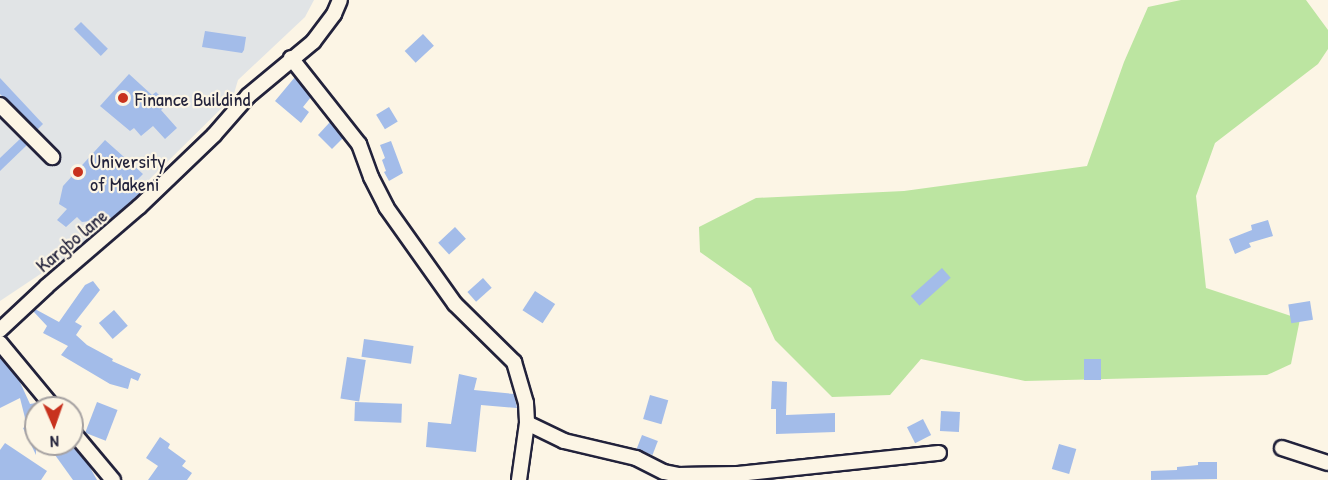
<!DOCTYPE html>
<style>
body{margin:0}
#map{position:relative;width:1328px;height:480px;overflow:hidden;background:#fcf5e5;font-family:"Patrick Hand",sans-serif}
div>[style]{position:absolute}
.built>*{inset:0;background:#e1e4e6}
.green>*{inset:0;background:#bce5a1}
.building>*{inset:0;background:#a3bce9;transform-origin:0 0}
.roads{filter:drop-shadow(2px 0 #22223b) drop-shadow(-2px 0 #22223b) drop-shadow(0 2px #22223b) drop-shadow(0 -2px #22223b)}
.minor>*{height:14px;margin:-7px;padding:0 7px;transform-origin:7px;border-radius:7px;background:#fcf5e5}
.dots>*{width:16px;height:16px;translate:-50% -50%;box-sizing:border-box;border:3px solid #fcf5e5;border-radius:50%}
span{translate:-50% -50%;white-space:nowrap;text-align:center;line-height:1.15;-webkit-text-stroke:4.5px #fcf5e5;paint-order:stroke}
.poi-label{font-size:20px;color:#22223b}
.left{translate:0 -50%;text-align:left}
.street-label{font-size:20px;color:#22223b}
.north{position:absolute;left:24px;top:396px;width:60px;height:60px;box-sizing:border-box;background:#fcf5e5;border:2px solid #a5a1a1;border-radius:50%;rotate:178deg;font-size:16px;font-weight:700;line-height:24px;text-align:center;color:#22223b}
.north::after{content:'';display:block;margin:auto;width:21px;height:27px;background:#c8321e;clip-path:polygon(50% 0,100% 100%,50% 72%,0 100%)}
</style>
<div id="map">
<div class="built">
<div style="clip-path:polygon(0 0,314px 0,305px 17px,238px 80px,233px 97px,81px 247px,0 301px)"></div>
</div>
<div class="green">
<div style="clip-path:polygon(1181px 0,1306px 0,1328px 30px,1328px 49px,1318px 64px,1215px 143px,1196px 196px,1206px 288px,1300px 319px,1291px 364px,1267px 375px,1025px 381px,921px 359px,890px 395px,832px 397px,775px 340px,751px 288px,700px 252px,699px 227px,756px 198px,904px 191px,1087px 166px,1124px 62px,1148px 7px)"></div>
</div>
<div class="building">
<div style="left:81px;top:22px;width:38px;height:10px;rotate:45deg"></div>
<div style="clip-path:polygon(205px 31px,246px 37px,244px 50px,242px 53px,202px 47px)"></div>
<div style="left:423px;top:34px;width:16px;height:25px;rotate:47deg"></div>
<div style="clip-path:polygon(129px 74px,152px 95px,156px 92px,168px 104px,161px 110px,177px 128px,165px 139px,153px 126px,141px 136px,134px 128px,130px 131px,100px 106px)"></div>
<div style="clip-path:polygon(295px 77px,311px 97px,303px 107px,309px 112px,301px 123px,275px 101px)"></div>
<div style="clip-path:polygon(0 78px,43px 124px,37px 130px,0 94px)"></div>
<div style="left:389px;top:107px;width:17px;height:15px;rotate:59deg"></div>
<div style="clip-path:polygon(330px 122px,343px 138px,332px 149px,318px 135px)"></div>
<div style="clip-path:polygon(21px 138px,27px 145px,0 171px,0 158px)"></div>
<div style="clip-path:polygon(105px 140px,143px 174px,134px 183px,142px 191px,112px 219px,106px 213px,100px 220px,82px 222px,77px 217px,66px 227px,57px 220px,67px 209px,59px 204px,63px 186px)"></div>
<div style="clip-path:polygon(391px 141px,403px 173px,389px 181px,384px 172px,386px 171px,382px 160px,385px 158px,380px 145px)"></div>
<div style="clip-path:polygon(1268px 220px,1273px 236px,1249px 243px,1251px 247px,1235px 254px,1229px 239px,1252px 230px,1251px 225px)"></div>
<div style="left:455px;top:227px;width:16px;height:23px;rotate:47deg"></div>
<div style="left:942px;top:268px;width:13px;height:42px;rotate:48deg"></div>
<div style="left:483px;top:278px;width:13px;height:21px;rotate:48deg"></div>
<div style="clip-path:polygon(93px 281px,100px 290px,75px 322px,82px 326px,76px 335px,87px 345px,113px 359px,112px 361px,141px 374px,138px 381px,131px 378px,128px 389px,110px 384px,61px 355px,68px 346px,43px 333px,47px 326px,33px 311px,35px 309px,59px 322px,85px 285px)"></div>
<div style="left:535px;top:291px;width:24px;height:23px;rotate:33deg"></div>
<div style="left:1310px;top:301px;width:19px;height:22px;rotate:81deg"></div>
<div style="left:114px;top:310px;width:21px;height:20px;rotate:49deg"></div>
<div style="left:364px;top:339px;width:50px;height:18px;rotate:8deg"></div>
<div style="clip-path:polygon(0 357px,19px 380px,30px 404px,36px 403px,36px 455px,23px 428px,27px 426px,20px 398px,0 408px)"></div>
<div style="left:347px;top:357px;width:19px;height:42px;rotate:9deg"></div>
<div style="left:1084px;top:359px;width:17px;height:21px"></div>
<div style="clip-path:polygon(459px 374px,477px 378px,474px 390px,514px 394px,517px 408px,481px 405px,476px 452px,426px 447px,428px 422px,451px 424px)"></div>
<div style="clip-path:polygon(772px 381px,787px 382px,786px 415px,835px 413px,835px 432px,776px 434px,776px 409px,771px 409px)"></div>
<div style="left:650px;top:395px;width:19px;height:25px;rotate:16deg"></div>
<div style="left:97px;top:402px;width:22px;height:33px;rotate:21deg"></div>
<div style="left:355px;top:402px;width:47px;height:19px;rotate:2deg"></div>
<div style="left:941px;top:411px;width:19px;height:20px;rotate:3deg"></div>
<div style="left:923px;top:419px;width:18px;height:18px;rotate:63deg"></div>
<div style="left:642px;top:435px;width:17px;height:15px;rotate:21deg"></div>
<div style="clip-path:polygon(160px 437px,170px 444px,168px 448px,186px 461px,182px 466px,192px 473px,187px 480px,148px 480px,158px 466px,146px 458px)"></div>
<div style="clip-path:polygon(5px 443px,47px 471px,41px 480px,0 480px,0 450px)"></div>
<div style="clip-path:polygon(71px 444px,88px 464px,97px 480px,73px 480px,55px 455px)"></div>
<div style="left:1059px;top:444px;width:18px;height:26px;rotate:16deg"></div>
<div style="clip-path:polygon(1198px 462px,1217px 462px,1217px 479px,1151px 480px,1151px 471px,1177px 470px,1177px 467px,1198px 465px)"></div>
</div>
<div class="roads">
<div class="minor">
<div style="left:291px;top:58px;width:110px;rotate:51.7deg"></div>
<div style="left:359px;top:144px;width:35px;rotate:70deg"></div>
<div style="left:371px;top:177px;width:34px;rotate:63deg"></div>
<div style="left:386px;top:207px;width:119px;rotate:54.6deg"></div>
<div style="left:455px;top:304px;width:83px;rotate:44.5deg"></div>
<div style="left:514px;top:362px;width:43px;rotate:73.7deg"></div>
<div style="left:526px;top:403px;width:20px;rotate:87deg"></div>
<div style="left:527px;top:423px;width:58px;rotate:98deg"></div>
<div style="left:0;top:105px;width:74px;rotate:45deg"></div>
<div style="left:0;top:330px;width:64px;rotate:-43.1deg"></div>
<div style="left:47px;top:286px;width:121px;rotate:-40.7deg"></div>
<div style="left:139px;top:207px;width:104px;rotate:-43.8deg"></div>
<div style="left:214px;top:135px;width:52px;rotate:-48.9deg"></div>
<div style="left:248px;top:96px;width:85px;rotate:-39.7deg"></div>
<div style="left:313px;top:42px;width:35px;rotate:-53deg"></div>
<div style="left:334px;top:14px;width:15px;rotate:-67deg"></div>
<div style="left:0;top:343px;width:85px;rotate:50.3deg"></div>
<div style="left:527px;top:423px;width:41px;rotate:25.9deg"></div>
<div style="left:564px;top:441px;width:74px;rotate:13.3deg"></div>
<div style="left:636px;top:458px;width:31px;rotate:27deg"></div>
<div style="left:664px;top:472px;width:14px;rotate:12deg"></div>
<div style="left:678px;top:475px;width:60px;rotate:-1deg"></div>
<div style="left:738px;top:474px;width:202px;rotate:-6deg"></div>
<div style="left:72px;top:431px;width:64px;rotate:50.1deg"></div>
<div style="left:1282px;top:448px;width:48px;rotate:18.1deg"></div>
</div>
</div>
<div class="dots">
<div style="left:123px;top:98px;background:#c8321e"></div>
<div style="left:78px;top:172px;background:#c8321e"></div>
</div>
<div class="poi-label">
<span class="left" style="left:135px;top:98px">Finance Buildind</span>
<span class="left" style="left:90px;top:172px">University<br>of Makeni</span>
</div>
<div class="street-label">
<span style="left:71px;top:240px;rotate:-40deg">Kargbo lane</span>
</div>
<div class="north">N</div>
</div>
